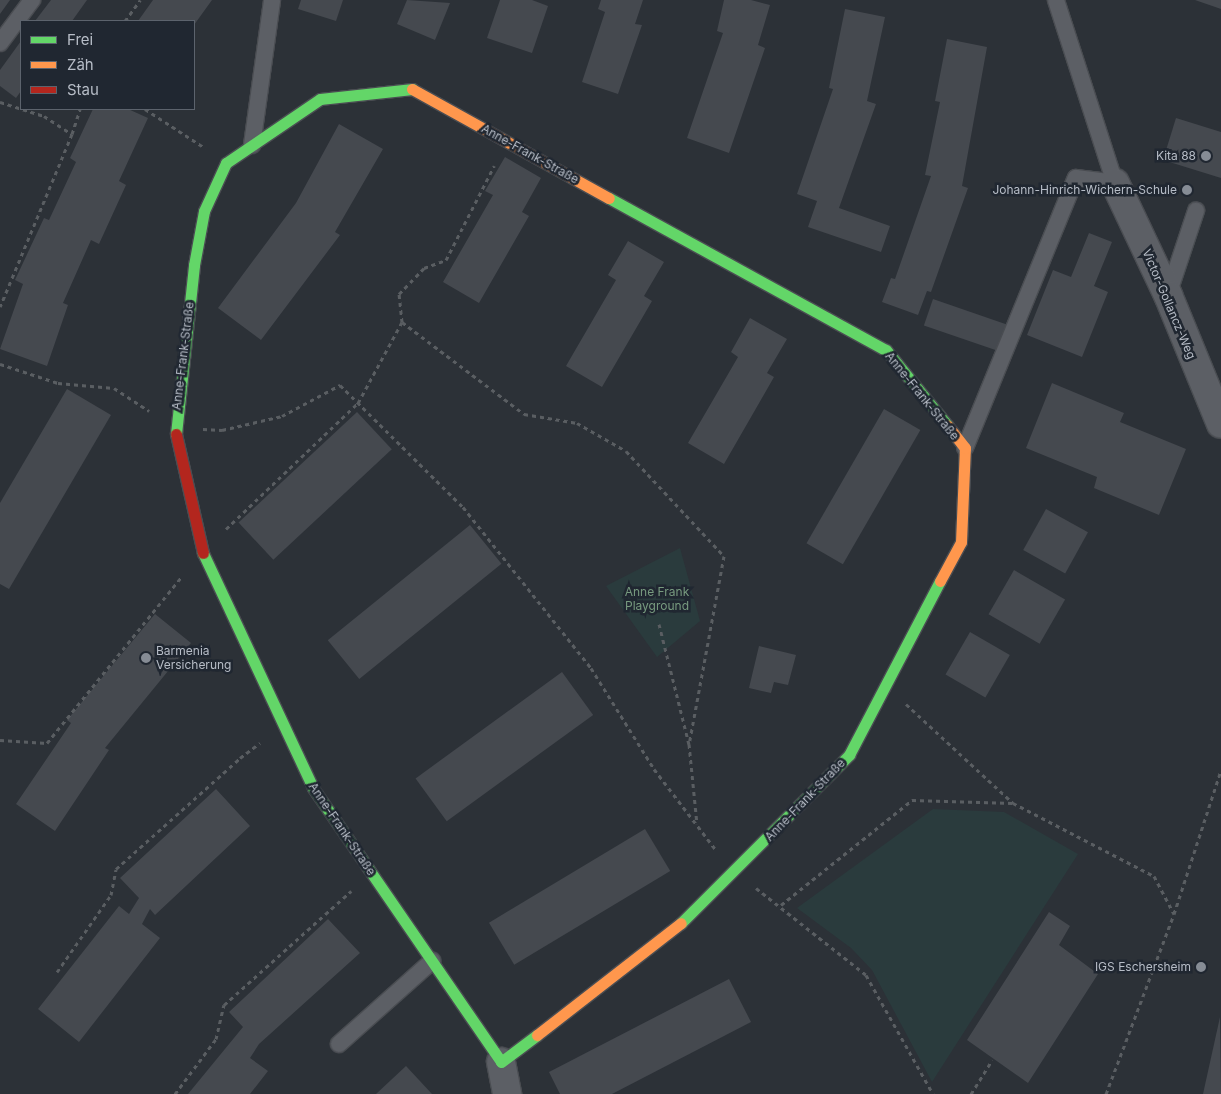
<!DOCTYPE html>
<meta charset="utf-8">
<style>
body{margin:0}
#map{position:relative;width:1221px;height:1094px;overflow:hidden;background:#2c3137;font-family:Inter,sans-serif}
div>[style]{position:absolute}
.green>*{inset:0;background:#2a3b3d}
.building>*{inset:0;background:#45494f;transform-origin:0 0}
.path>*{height:3px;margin-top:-1.5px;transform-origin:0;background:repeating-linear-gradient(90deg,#5a5e62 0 4px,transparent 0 8px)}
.roads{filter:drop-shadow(1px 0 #4a4d52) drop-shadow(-1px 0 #4a4d52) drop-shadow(0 1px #4a4d52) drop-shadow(0 -1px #4a4d52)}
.lane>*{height:16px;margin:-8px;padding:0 8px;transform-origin:8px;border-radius:8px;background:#5c5f65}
.street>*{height:28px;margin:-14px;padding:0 14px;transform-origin:14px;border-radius:14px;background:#5c5f65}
.fast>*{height:11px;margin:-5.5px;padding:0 5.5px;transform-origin:5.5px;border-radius:5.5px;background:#63d668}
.slow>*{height:11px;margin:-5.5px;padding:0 5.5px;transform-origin:5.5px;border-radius:5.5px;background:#ff974d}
.jam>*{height:11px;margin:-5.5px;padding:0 5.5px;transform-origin:5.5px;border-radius:5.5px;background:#b3261e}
.dots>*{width:14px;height:14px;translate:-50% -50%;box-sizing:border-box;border:2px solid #202731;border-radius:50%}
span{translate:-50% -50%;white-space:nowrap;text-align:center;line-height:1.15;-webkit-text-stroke:5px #202731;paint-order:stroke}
.street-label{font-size:12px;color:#b7bdc7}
.poi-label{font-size:12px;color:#b7bdc7}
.right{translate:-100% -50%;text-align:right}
.left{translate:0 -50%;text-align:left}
.park-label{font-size:12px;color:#779a7f}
.legend{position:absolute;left:20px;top:20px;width:175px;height:90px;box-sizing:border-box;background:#202731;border:1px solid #5c636d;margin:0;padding:6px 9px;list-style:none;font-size:15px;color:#b7bdc7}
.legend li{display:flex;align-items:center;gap:10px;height:25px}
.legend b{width:25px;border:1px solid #5c636d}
</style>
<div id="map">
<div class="green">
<div style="clip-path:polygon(680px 548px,700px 621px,657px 657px,606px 586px)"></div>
<div style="clip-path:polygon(933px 809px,1004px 812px,1078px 854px,932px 1082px,872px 970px,851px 948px,797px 908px)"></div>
</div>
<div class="building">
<div style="clip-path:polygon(0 0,10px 0,0 14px)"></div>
<div style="clip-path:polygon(51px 0,87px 0,72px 21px,35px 21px)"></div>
<div style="clip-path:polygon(153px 0,212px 0,194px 25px,194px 21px,138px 21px)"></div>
<div style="clip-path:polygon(301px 0,343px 0,336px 21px,298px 9px)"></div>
<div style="clip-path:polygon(407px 0,450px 3px,435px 40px,397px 24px)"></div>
<div style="clip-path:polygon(500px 0,532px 0,548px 6px,532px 53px,487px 38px)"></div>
<div style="clip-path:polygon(601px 0,643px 0,635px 24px,642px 25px,618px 94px,582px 82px,605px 12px,598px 9px)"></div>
<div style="clip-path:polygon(724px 0,751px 0,770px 5px,758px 45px,765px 48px,729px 153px,687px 138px,723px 33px,717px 31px)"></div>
<div style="clip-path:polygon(1195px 0,1221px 0,1221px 9px)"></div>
<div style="clip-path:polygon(845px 9px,885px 17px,867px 101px,876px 104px,839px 208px,890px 226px,881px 252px,808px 227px,817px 201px,797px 194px,833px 89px,829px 88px)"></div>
<div style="clip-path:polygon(947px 39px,987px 47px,962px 186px,968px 188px,931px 292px,927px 291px,918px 315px,882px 302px,891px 278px,895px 279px,931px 176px,925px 175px,940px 102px,935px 101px)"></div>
<div style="clip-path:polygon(21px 41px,21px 91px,16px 98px,0 86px,0 70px)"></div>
<div style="clip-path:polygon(93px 109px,128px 109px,148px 118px,119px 181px,126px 185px,99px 244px,91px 240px,63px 303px,68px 305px,47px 366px,0 349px,23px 284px,15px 280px,44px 218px,49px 220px,76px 162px,70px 158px)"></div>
<div style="clip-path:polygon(1176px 118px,1221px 132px,1221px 178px,1163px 160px)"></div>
<div style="clip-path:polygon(339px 124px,383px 149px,335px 232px,340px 235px,261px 340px,218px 308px,296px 203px)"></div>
<div style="clip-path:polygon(505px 157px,541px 178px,522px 212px,529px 216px,479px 303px,443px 282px,493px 195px,485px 191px)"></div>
<div style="clip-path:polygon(1089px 233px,1112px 242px,1094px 286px,1108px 292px,1082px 357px,1027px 335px,1053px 270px,1071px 277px)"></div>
<div style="clip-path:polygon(628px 241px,664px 262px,644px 296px,652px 301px,602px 387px,566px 366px,616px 280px,608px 275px)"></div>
<div style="left:933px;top:299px;width:78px;height:28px;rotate:19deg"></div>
<div style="clip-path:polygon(750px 318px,787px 339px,767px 373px,774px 377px,724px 464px,688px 443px,738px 357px,731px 352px)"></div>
<div style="clip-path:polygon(1052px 383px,1124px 413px,1120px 422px,1186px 449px,1159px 515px,1094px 488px,1097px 477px,1026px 448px)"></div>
<div style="clip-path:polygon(67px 389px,111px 415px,9px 589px,0 584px,0 503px)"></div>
<div style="left:884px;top:409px;width:42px;height:155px;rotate:30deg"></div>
<div style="left:357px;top:412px;width:51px;height:162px;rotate:47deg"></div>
<div style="left:1046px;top:509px;width:48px;height:47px;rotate:29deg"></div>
<div style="left:470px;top:525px;width:50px;height:183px;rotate:51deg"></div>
<div style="left:1014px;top:570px;width:59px;height:51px;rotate:30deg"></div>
<div style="clip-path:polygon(155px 614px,191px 643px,105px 748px,109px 750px,55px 831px,16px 804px,71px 723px,67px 720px)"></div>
<div style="left:970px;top:632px;width:46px;height:49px;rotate:30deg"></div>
<div style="clip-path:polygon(759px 646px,796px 655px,788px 685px,774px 682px,771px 693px,749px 688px)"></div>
<div style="left:562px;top:672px;width:53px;height:181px;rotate:54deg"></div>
<div style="clip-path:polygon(216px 789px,250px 826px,155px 915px,150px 909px,142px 924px,160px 938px,79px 1042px,38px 1009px,119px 906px,129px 914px,139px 898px,120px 878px)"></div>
<div style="left:645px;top:829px;width:49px;height:182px;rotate:59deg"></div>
<div style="clip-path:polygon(1049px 912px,1070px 926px,1059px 945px,1098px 974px,1028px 1083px,967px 1040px)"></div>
<div style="clip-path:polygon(328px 919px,360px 953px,259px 1044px,250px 1058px,268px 1071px,250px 1094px,188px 1094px,243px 1027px,229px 1012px)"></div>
<div style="clip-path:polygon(729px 979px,751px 1022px,612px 1094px,560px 1094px,549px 1072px)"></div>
<div style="clip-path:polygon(1220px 1017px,1221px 1094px,1203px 1094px)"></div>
<div style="clip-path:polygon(406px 1066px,432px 1094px,376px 1094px)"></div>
</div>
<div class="path">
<div style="left:125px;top:21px;width:26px;rotate:-54deg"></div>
<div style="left:0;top:102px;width:46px;rotate:17.7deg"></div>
<div style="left:44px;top:116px;width:33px;rotate:33deg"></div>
<div style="left:72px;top:134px;width:187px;rotate:112.6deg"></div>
<div style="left:145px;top:109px;width:72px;rotate:33deg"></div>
<div style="left:72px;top:134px;width:26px;rotate:-72deg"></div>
<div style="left:402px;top:322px;width:153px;rotate:37deg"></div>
<div style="left:524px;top:414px;width:54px;rotate:9.6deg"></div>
<div style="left:577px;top:423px;width:56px;rotate:29.7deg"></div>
<div style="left:626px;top:451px;width:144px;rotate:47deg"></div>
<div style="left:724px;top:556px;width:191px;rotate:100.5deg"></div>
<div style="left:0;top:364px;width:61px;rotate:18.1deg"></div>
<div style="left:58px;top:383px;width:56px;rotate:5.1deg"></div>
<div style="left:114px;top:388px;width:42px;rotate:33.3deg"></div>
<div style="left:203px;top:429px;width:19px;rotate:3deg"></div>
<div style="left:222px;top:430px;width:62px;rotate:-13.1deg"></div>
<div style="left:282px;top:416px;width:66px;rotate:-28.1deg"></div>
<div style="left:340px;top:385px;width:173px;rotate:44.8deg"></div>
<div style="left:463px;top:507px;width:206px;rotate:51.5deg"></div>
<div style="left:591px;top:668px;width:119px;rotate:58deg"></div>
<div style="left:654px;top:769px;width:102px;rotate:52.6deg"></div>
<div style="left:226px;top:529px;width:182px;rotate:-43.7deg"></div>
<div style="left:358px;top:403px;width:92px;rotate:-61.5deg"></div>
<div style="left:402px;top:322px;width:28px;rotate:-96deg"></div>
<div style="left:399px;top:294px;width:36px;rotate:-46deg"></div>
<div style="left:424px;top:268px;width:23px;rotate:-20deg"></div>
<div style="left:446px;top:260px;width:106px;rotate:-62.9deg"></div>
<div style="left:659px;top:624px;width:124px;rotate:76deg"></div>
<div style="left:689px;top:744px;width:80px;rotate:84.3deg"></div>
<div style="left:906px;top:704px;width:146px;rotate:42.8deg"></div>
<div style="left:1013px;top:803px;width:159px;rotate:27.4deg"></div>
<div style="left:1154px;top:876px;width:43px;rotate:62.2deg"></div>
<div style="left:0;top:740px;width:47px;rotate:3.7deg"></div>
<div style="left:47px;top:743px;width:215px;rotate:-51deg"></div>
<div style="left:756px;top:888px;width:140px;rotate:38.3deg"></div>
<div style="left:866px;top:975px;width:137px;rotate:60.6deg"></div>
<div style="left:781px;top:905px;width:168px;rotate:-38.7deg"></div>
<div style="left:912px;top:800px;width:101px;rotate:1.7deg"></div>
<div style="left:57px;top:972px;width:94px;rotate:-55deg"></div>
<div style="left:111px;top:895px;width:26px;rotate:-79deg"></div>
<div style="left:116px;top:869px;width:166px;rotate:-41.8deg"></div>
<div style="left:240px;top:758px;width:25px;rotate:-37deg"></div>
<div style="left:175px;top:1094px;width:69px;rotate:-53.3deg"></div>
<div style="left:216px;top:1039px;width:35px;rotate:-77deg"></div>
<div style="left:224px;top:1005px;width:171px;rotate:-41.9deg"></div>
<div style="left:971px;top:1094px;width:40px;rotate:-58deg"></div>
<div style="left:1106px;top:1094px;width:192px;rotate:-69.3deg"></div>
<div style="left:1174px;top:914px;width:151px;rotate:-71.9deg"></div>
</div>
<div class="roads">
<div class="lane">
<div style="left:0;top:43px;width:54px;rotate:-53.3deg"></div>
<div style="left:252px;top:145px;width:146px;rotate:-82.1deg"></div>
<div style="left:1168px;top:295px;width:89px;rotate:-71.6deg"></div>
<div style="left:965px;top:448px;width:292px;rotate:-67.7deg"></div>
<div style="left:1076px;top:178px;width:39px;rotate:7deg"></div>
<div style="left:1115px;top:183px;width:192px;rotate:-107.9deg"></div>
<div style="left:339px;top:1044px;width:125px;rotate:-41.7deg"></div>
</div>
<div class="street">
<div style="left:1115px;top:183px;width:124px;rotate:64.7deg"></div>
<div style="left:1168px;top:295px;width:139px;rotate:67.7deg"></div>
<div style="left:501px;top:1062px;width:33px;rotate:79deg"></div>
</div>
<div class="fast">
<div style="left:609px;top:198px;width:316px;rotate:28.8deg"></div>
<div style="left:886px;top:350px;width:97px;rotate:50.9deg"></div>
<div style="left:176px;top:434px;width:170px;rotate:-83.9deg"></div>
<div style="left:194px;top:265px;width:55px;rotate:-79.5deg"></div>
<div style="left:204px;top:211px;width:53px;rotate:-65.4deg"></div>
<div style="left:226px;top:163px;width:114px;rotate:-34.2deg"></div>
<div style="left:320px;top:99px;width:93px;rotate:-6.2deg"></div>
<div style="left:203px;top:553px;width:259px;rotate:64.9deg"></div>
<div style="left:313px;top:788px;width:332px;rotate:55.5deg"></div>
<div style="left:501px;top:1062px;width:45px;rotate:-36.9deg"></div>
<div style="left:681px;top:923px;width:238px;rotate:-45deg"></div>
<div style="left:849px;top:755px;width:196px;rotate:-62.4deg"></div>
</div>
<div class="slow">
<div style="left:412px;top:89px;width:225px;rotate:29deg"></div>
<div style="left:940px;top:581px;width:44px;rotate:-61.7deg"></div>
<div style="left:961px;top:542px;width:94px;rotate:-87.6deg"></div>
<div style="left:965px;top:448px;width:29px;rotate:-128deg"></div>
<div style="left:537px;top:1035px;width:182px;rotate:-37.9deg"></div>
</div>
<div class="jam">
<div style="left:176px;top:434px;width:122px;rotate:77.2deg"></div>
</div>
</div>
<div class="dots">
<div style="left:1206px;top:156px;background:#868c95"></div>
<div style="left:1187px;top:190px;background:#868c95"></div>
<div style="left:146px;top:658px;background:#868c95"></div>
<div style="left:1201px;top:967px;background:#868c95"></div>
</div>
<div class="street-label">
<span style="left:530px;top:154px;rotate:29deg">Anne-Frank-Straße</span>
<span style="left:1169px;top:304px;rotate:67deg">Victor-Gollancz-Weg</span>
<span style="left:183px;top:356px;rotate:-83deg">Anne-Frank-Straße</span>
<span style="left:922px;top:396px;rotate:51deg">Anne-Frank-Straße</span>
<span style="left:805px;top:800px;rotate:-46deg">Anne-Frank-Straße</span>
<span style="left:342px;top:829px;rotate:56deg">Anne-Frank-Straße</span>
</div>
<div class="poi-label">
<span class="right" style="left:1196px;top:156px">Kita 88</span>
<span class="right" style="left:1177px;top:190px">Johann-Hinrich-Wichern-Schule</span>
<span class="left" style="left:156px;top:658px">Barmenia<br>Versicherung</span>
<span class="right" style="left:1191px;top:967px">IGS Eschersheim</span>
</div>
<div class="park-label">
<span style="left:657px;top:599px">Anne Frank<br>Playground</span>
</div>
<ul class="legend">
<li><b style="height:6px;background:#63d668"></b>Frei</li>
<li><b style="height:6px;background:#ff974d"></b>Zäh</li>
<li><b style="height:6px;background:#b3261e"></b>Stau</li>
</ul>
</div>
